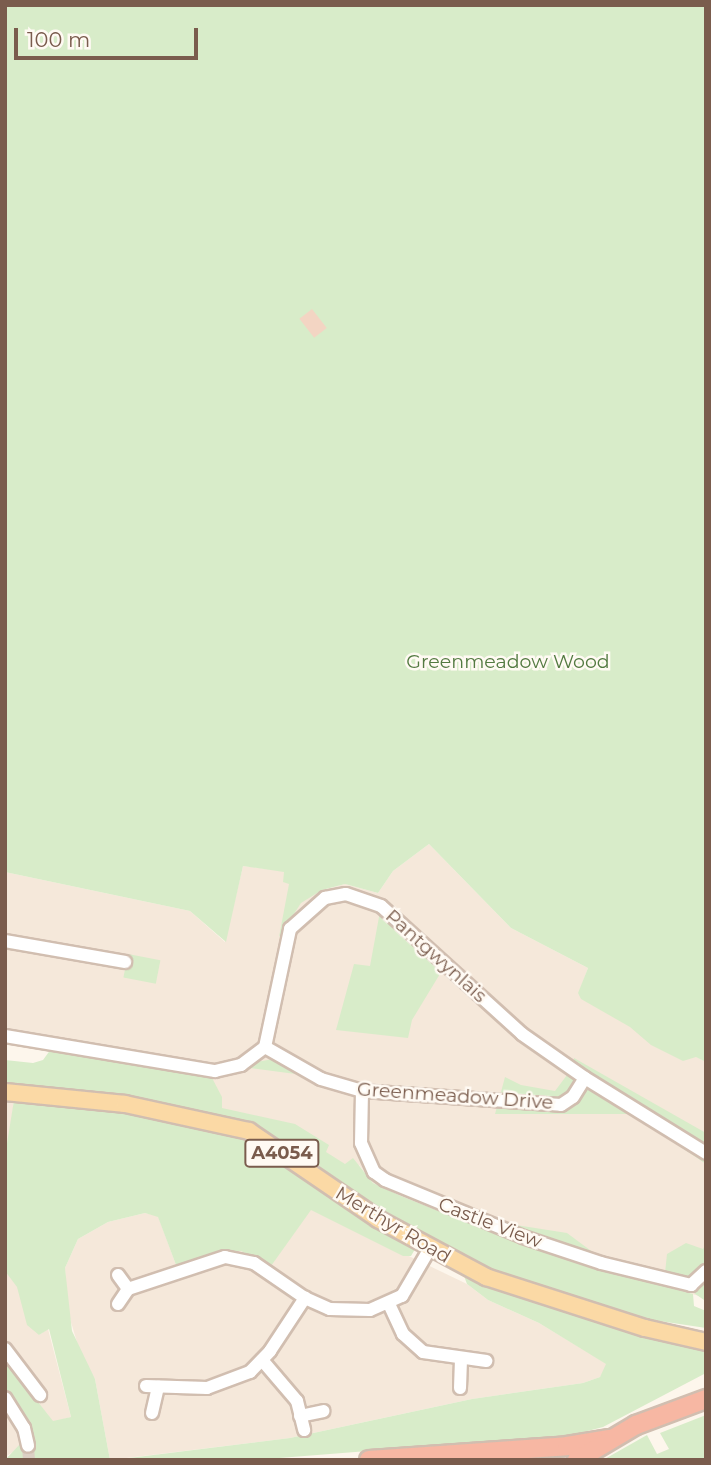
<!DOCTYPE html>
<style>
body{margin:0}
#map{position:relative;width:711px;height:1465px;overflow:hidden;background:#fdf6ec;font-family:Montserrat,sans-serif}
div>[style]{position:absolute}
.residential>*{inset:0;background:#f5e8da}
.green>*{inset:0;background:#d8ecc9;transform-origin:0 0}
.building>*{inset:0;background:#f3d5c3;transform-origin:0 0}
.minor-tunnel>*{height:12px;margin-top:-6px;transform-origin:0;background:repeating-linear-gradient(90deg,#dcd0c4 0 12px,transparent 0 18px)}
.roads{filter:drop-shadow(2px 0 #d1beb0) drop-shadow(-2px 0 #d1beb0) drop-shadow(0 2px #d1beb0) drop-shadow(0 -2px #d1beb0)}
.minor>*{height:12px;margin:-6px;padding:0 6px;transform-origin:6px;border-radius:6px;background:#fff}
.major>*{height:16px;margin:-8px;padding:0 8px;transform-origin:8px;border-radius:8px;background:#fbd9a5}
.highway>*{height:18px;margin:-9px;padding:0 9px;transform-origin:9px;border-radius:9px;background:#f7b7a3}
span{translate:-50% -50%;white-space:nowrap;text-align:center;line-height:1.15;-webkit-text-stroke:5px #fffaf3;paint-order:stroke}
.shield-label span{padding:2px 5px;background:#fffaf3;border:2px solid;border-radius:5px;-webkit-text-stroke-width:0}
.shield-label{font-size:18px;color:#7a5c4d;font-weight:700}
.park-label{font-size:19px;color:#537a41}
.street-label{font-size:19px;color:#7a5c4d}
.frame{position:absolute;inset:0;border:7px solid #7a5c4d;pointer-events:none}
.scale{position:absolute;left:14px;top:28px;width:184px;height:32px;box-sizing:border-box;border:4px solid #7a5c4d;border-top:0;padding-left:9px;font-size:21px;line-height:24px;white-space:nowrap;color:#7a5c4d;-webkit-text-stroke:5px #fffaf3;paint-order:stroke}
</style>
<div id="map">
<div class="residential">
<div style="clip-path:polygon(429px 844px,511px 928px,588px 968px,579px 993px,706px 1062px,706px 1298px,529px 1247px,373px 1183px,359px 1165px,339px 1179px,51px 1049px,5px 1043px,5px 872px,190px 911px,225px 942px,243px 866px,284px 871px,322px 890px,345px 884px,378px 893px,393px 871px)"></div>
<div style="clip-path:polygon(5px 1099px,14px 1100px,5px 1181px)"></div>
<div style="clip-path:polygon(5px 1198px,39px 1335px,48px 1329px,71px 1417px,53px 1422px,5px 1360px)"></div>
<div style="clip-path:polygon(311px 1209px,467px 1284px,488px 1300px,539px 1323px,607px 1364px,605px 1369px,600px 1377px,583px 1383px,472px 1399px,290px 1438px,110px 1460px,95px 1379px,80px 1352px,67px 1309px,65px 1268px,78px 1239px,108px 1222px,145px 1213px,158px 1216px,176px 1265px,220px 1251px,241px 1251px,271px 1265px)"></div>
<div style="clip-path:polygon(5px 1391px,35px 1438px,5px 1457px)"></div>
</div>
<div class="green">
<div style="clip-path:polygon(5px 5px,706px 5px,706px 1062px,696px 1057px,683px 1061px,651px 1045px,630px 1027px,581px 999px,578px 993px,588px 968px,511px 928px,429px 844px,393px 871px,378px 893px,345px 884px,322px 890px,301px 903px,279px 937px,289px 884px,283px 882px,284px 872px,243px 866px,226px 942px,190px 911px,5px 872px)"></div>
<div style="clip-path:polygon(381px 906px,446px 964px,412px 1020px,408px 1038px,336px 1030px,354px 964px,370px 966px)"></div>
<div style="left:128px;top:954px;width:33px;height:24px;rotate:11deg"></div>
<div style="clip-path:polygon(51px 1049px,211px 1076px,222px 1097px,222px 1108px,295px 1124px,329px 1145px,326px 1152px,345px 1164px,353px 1158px,373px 1183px,401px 1196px,529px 1247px,693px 1294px,694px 1306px,706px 1311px,706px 1328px,633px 1317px,623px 1328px,644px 1338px,706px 1350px,706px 1373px,603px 1427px,572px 1435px,253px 1460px,113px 1460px,290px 1438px,472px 1399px,583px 1383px,600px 1377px,606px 1364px,539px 1323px,488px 1300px,467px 1284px,460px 1265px,418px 1244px,411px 1256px,403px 1256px,311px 1210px,271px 1266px,241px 1251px,220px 1251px,176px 1265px,158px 1217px,145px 1213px,108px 1222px,78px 1239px,65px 1268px,72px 1331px,95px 1379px,110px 1460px,5px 1460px,21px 1443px,35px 1438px,5px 1391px,5px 1360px,53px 1421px,71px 1417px,49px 1329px,39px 1335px,27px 1325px,17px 1287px,5px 1271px,5px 1156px,14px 1100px,14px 1085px,5px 1083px,5px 1060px,33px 1063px,43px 1060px)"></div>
<div style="clip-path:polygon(574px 1058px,706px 1133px,706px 1164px,632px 1114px,495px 1114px,505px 1077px,521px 1085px,555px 1091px,573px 1067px)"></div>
<div style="clip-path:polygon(273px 1059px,276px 1060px,303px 1075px,250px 1068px,252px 1063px)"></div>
<div style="clip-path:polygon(497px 1222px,567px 1233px,602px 1259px)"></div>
<div style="clip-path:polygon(686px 1243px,703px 1249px,706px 1243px,704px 1300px,665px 1273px,667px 1254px)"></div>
<div style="clip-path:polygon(706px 1415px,706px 1460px,603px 1460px,647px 1435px,657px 1454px,669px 1449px,660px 1433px)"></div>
</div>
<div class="building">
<div style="left:312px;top:309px;width:24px;height:16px;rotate:52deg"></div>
</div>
<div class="minor-tunnel">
<div style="left:28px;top:1446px;width:14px;rotate:86deg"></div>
</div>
<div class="roads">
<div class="minor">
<div style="left:5px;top:941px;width:122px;rotate:9.9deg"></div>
<div style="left:5px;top:1036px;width:213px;rotate:9.5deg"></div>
<div style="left:215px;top:1071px;width:27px;rotate:-13deg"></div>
<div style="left:241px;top:1065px;width:30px;rotate:-37deg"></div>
<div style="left:265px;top:1047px;width:121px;rotate:-78deg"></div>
<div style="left:290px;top:929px;width:47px;rotate:-41.5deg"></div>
<div style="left:325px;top:898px;width:21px;rotate:-11deg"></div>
<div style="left:346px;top:894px;width:37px;rotate:19deg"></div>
<div style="left:381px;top:906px;width:190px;rotate:42.2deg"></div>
<div style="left:522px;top:1034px;width:77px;rotate:34.9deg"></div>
<div style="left:265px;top:1047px;width:64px;rotate:29.7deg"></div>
<div style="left:321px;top:1079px;width:43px;rotate:16.3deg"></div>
<div style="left:362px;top:1091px;width:199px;rotate:4deg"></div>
<div style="left:561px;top:1105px;width:14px;rotate:-34deg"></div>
<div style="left:573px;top:1097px;width:22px;rotate:-58deg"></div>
<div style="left:585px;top:1078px;width:142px;rotate:31.8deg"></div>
<div style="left:362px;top:1091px;width:52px;rotate:91.1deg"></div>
<div style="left:361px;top:1143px;width:32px;rotate:66deg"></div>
<div style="left:374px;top:1172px;width:14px;rotate:36deg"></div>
<div style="left:385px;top:1180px;width:149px;rotate:22.4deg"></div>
<div style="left:523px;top:1237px;width:82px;rotate:18.4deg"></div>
<div style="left:601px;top:1263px;width:93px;rotate:13.7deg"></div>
<div style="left:691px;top:1285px;width:21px;rotate:-43deg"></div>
<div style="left:118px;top:1275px;width:17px;rotate:54deg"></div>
<div style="left:118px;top:1304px;width:18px;rotate:-56deg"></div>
<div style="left:128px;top:1289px;width:102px;rotate:-18.3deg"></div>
<div style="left:225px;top:1257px;width:30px;rotate:12deg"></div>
<div style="left:254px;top:1263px;width:62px;rotate:34.5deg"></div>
<div style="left:305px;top:1298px;width:27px;rotate:24deg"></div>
<div style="left:330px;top:1309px;width:40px;rotate:1.4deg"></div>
<div style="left:370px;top:1310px;width:35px;rotate:-24deg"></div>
<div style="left:402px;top:1296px;width:53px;rotate:-59.6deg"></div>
<div style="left:389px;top:1304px;width:33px;rotate:65deg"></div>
<div style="left:403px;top:1334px;width:27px;rotate:42deg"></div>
<div style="left:423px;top:1352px;width:64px;rotate:8.1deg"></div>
<div style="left:5px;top:1349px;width:58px;rotate:52.7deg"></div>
<div style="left:262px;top:1360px;width:54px;rotate:49.5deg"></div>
<div style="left:297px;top:1401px;width:30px;rotate:76deg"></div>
<div style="left:146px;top:1386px;width:61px;rotate:1.9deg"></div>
<div style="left:207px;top:1388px;width:46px;rotate:-20.4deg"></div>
<div style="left:250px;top:1372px;width:29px;rotate:-46deg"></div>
<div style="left:270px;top:1351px;width:64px;rotate:-56.6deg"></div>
<div style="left:460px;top:1388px;width:30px;rotate:-88deg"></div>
<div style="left:5px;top:1398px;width:36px;rotate:58deg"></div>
<div style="left:24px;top:1428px;width:18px;rotate:77deg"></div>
<div style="left:152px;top:1413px;width:27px;rotate:-77deg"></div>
<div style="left:300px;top:1416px;width:24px;rotate:-12deg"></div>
</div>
<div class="major">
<div style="left:5px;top:1092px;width:121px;rotate:5.7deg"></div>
<div style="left:125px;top:1104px;width:127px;rotate:12.3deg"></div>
<div style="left:249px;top:1131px;width:156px;rotate:34.3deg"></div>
<div style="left:378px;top:1219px;width:123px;rotate:28.2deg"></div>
<div style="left:486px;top:1277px;width:167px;rotate:17.8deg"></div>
<div style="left:645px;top:1328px;width:63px;rotate:12.9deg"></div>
</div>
<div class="highway">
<div style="left:369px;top:1460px;width:198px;rotate:-4deg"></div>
<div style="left:567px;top:1446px;width:43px;rotate:-9.5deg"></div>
<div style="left:577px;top:1460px;width:69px;rotate:-30.7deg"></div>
<div style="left:636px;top:1425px;width:75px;rotate:-20.4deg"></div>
</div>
</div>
<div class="shield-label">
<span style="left:282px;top:1153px">A4054</span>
</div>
<div class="park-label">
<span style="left:508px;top:662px">Greenmeadow Wood</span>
</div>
<div class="street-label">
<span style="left:436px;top:956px;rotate:42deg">Pantgwynlais</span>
<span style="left:455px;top:1096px;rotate:4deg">Greenmeadow Drive</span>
<span style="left:490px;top:1223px;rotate:21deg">Castle View</span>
<span style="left:393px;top:1225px;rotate:31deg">Merthyr Road</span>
</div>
<div class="frame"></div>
<div class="scale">100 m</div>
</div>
